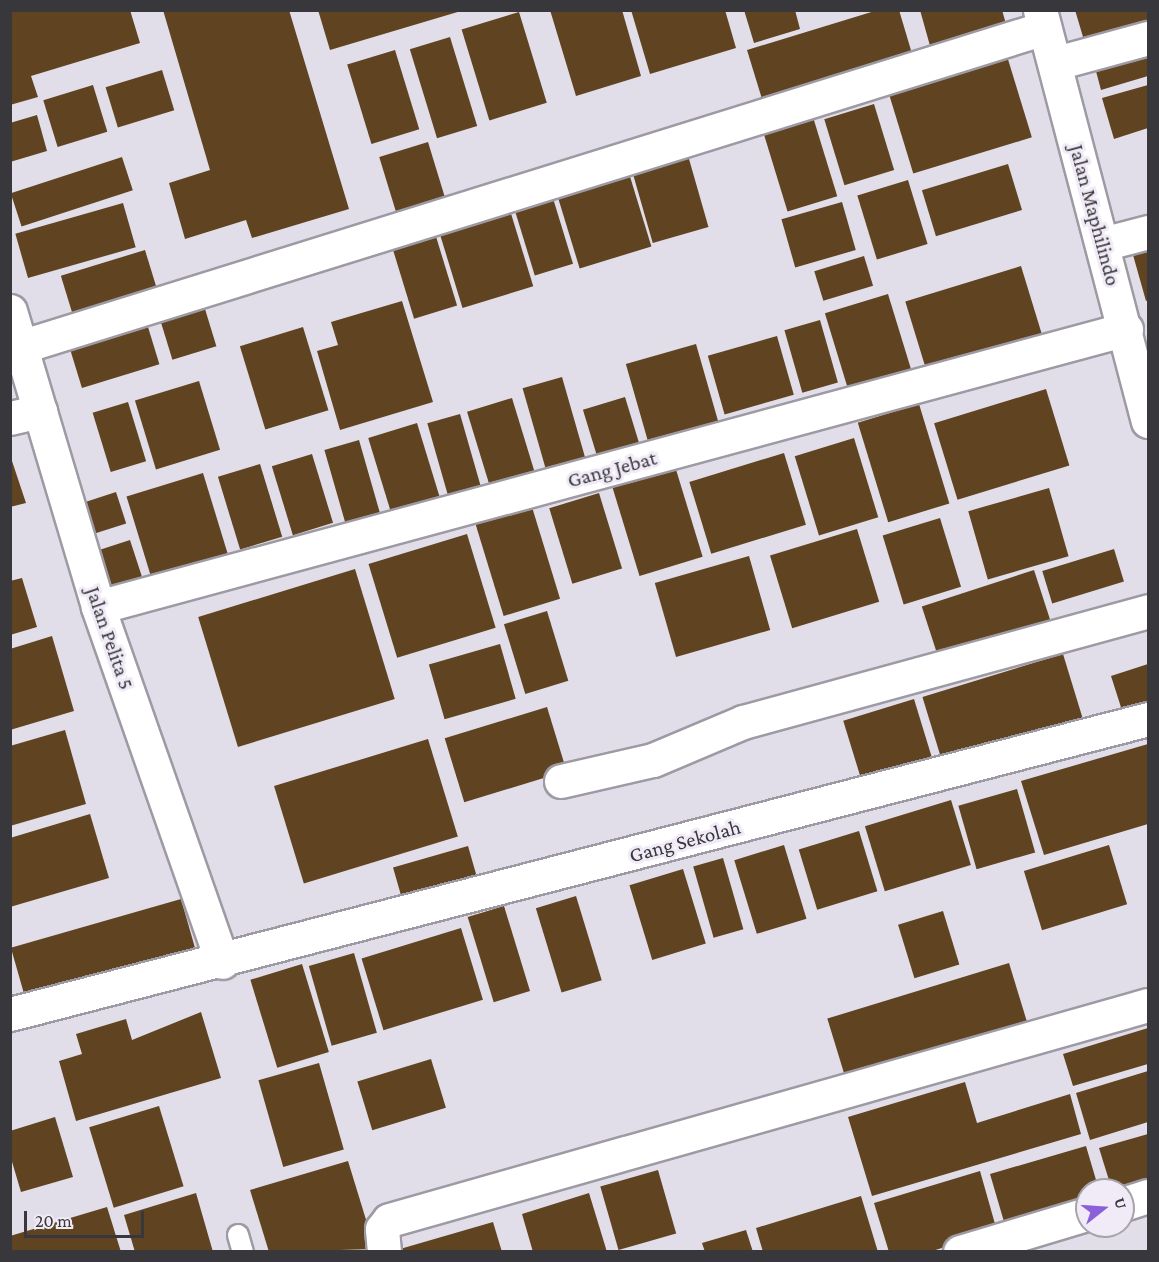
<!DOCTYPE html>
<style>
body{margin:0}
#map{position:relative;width:1159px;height:1262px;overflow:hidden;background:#e2dee9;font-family:"Crimson Pro",serif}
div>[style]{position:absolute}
.building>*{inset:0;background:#604421;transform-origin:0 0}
.roads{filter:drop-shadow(2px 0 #9e9aa4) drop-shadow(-2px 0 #9e9aa4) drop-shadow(0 2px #9e9aa4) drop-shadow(0 -2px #9e9aa4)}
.service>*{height:20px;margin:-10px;padding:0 10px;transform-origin:10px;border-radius:10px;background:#fff}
.minor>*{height:33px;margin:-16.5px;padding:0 16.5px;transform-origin:16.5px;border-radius:16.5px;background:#fff}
.tertiary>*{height:33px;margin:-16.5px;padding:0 16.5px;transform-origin:16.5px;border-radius:16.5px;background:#fff}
span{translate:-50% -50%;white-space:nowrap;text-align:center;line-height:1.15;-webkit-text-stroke:6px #f0ebf6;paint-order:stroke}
.street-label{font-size:21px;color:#38373b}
.frame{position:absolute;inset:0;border:12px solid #38373b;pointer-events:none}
.north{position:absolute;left:1075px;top:1178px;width:60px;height:60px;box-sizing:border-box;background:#f0ebf6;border:2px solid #a6a3ab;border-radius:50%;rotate:73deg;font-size:16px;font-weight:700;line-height:24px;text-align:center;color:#38373b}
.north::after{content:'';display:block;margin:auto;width:21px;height:27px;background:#8c60da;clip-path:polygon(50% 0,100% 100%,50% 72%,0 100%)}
.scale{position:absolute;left:24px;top:1211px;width:120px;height:27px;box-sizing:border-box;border:3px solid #38373b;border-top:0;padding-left:8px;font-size:18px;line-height:21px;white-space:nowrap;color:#38373b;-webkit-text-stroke:4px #f0ebf6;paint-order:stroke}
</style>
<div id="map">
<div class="building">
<div style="clip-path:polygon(10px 10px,130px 10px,140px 43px,31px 76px,38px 97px,10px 105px)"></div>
<div style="clip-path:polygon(163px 10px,289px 10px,349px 209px,252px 238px,246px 220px,185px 239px,169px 183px,210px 170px)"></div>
<div style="clip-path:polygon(318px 10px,461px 10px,461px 11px,330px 50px)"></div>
<div style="clip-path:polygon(550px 10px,622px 10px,641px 76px,576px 96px)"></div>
<div style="clip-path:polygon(631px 10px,725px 10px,736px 48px,650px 74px)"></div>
<div style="clip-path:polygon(744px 10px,795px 10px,800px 29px,754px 43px)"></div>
<div style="clip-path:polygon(878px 10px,899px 10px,916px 67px,766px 112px,747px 50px)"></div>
<div style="clip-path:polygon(920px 10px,1002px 10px,1008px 31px,932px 53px)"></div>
<div style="clip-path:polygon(1075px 10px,1148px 10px,1148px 29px,1086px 47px)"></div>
<div style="left:519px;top:12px;width:95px;height:60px;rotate:73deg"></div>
<div style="left:450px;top:37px;width:93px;height:42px;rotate:73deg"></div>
<div style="clip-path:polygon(1148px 43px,1148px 76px,1101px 90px,1093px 60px)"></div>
<div style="left:395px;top:50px;width:83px;height:50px;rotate:73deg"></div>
<div style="left:1007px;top:56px;width:85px;height:124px;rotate:73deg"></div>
<div style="left:162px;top:70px;width:42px;height:59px;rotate:73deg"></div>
<div style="left:93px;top:85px;width:49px;height:52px;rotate:73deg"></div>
<div style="clip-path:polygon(1148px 85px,1148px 128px,1114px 139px,1102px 98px)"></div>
<div style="left:874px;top:104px;width:69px;height:52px;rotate:73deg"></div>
<div style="clip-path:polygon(37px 115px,47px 151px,10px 162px,10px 123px)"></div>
<div style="left:813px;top:117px;width:83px;height:52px;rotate:73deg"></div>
<div style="left:428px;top:142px;width:69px;height:51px;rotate:73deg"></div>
<div style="left:687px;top:152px;width:78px;height:58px;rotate:74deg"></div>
<div style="left:122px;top:157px;width:35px;height:117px;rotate:72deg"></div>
<div style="left:1008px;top:164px;width:48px;height:90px;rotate:73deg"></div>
<div style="left:628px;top:170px;width:80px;height:75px;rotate:73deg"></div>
<div style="left:908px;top:180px;width:67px;height:53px;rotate:73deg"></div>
<div style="left:552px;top:195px;width:72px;height:40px;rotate:73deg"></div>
<div style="left:842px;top:202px;width:50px;height:63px;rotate:74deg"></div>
<div style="left:123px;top:203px;width:46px;height:112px;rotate:74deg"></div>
<div style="left:509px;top:207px;width:83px;height:74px;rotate:73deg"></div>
<div style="left:434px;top:230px;width:79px;height:45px;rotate:73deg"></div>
<div style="left:145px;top:250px;width:50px;height:88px;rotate:73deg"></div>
<div style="clip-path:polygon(1148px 251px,1148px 300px,1146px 301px,1133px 255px)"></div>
<div style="left:864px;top:256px;width:31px;height:52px;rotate:73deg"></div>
<div style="left:1021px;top:266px;width:73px;height:121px;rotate:73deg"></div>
<div style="left:888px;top:294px;width:83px;height:66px;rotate:73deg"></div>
<div style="clip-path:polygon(402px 301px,433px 402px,340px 430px,317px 351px,338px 345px,331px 322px)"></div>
<div style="left:205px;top:309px;width:39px;height:46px;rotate:73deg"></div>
<div style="left:820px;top:320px;width:65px;height:37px;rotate:74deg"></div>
<div style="left:148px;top:327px;width:39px;height:81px;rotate:73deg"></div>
<div style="left:303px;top:327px;width:87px;height:66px;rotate:73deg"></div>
<div style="left:777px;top:336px;width:61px;height:72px;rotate:74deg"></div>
<div style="left:696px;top:344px;width:86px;height:73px;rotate:74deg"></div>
<div style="left:562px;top:377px;width:89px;height:41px;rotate:74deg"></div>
<div style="left:199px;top:381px;width:72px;height:67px;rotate:73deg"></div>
<div style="left:1046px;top:389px;width:80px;height:117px;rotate:73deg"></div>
<div style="left:625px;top:397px;width:56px;height:44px;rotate:73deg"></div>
<div style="left:512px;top:398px;width:86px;height:47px;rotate:73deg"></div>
<div style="left:128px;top:402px;width:62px;height:37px;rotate:73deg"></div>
<div style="left:919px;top:404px;width:104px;height:64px;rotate:73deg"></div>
<div style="left:460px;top:414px;width:81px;height:34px;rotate:74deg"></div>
<div style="left:417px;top:423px;width:83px;height:51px;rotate:73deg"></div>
<div style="left:854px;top:438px;width:83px;height:62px;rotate:73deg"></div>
<div style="left:359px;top:440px;width:82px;height:36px;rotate:74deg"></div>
<div style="left:784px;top:453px;width:75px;height:99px;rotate:73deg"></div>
<div style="left:312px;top:454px;width:72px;height:42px;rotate:73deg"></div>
<div style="clip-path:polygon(10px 455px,26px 503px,10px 507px)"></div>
<div style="left:674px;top:463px;width:98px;height:66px;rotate:73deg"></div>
<div style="left:260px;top:464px;width:76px;height:44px;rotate:73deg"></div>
<div style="left:203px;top:473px;width:91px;height:80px;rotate:73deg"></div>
<div style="left:1049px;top:488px;width:71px;height:84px;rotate:74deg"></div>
<div style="left:116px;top:492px;width:33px;height:33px;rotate:72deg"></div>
<div style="left:599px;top:493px;width:79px;height:52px;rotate:73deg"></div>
<div style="left:532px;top:507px;width:96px;height:59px;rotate:73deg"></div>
<div style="left:940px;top:518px;width:72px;height:60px;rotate:73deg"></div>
<div style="left:857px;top:529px;width:76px;height:91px;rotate:73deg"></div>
<div style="left:467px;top:534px;width:98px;height:103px;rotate:73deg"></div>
<div style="left:130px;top:540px;width:44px;height:34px;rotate:72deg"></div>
<div style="left:1114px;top:549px;width:34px;height:75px;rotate:73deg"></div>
<div style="left:749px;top:556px;width:77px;height:98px;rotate:74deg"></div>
<div style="left:355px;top:569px;width:136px;height:164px;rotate:73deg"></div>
<div style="left:1034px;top:570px;width:63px;height:118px;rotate:72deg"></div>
<div style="clip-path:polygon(22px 578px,37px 627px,10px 635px,10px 581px)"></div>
<div style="left:547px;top:611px;width:73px;height:45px;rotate:73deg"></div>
<div style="clip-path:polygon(52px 636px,74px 711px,10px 730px,10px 649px)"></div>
<div style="left:500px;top:644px;width:57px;height:74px;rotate:74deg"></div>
<div style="left:1063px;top:654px;width:68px;height:147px;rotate:73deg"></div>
<div style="clip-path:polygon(1148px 664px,1148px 716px,1126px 723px,1111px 676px)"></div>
<div style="left:914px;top:699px;width:71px;height:74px;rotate:73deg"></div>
<div style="left:547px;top:707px;width:67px;height:107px;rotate:73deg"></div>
<div style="clip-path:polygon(65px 730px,86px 804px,10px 826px,10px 746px)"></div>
<div style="left:428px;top:739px;width:102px;height:161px;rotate:73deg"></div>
<div style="clip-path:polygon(1148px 744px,1148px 824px,1044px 855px,1021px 781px)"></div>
<div style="left:1017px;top:789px;width:66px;height:61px;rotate:74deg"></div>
<div style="left:951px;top:800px;width:68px;height:90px;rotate:73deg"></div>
<div style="clip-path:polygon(90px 814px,109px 878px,10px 907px,10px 838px)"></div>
<div style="left:859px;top:831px;width:63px;height:63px;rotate:73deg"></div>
<div style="left:784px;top:845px;width:77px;height:52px;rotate:73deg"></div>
<div style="left:1109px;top:845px;width:62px;height:89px;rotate:73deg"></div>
<div style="left:468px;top:846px;width:44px;height:78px;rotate:74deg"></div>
<div style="left:723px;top:858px;width:74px;height:31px;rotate:74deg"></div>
<div style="left:683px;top:869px;width:78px;height:56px;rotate:73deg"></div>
<div style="left:576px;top:896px;width:88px;height:42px;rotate:73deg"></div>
<div style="left:181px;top:899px;width:59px;height:177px;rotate:74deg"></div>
<div style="left:504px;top:906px;width:89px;height:38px;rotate:73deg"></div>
<div style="left:943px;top:911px;width:56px;height:47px;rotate:73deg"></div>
<div style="left:461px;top:928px;width:75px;height:104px;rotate:73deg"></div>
<div style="left:354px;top:953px;width:83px;height:47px;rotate:74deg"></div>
<div style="left:1009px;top:963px;width:69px;height:190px;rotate:73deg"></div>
<div style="left:302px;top:964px;width:92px;height:54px;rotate:73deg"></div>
<div style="clip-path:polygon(201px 1012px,221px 1078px,76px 1121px,59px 1061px,82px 1054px,76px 1034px,126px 1019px,132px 1040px)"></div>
<div style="clip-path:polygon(1148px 1028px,1148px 1064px,1073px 1086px,1063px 1054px)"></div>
<div style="left:431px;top:1059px;width:51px;height:77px;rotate:73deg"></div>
<div style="left:319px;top:1063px;width:90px;height:63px;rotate:74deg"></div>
<div style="clip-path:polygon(1148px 1071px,1148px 1122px,1090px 1140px,1076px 1093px)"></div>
<div style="clip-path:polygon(965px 1082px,977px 1123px,1070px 1094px,1081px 1134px,872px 1196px,848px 1117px)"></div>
<div style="left:159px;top:1106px;width:84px;height:73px;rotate:73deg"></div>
<div style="clip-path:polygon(55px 1117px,73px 1177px,21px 1192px,10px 1155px,10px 1131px)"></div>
<div style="clip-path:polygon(1148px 1134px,1148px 1189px,1112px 1190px,1099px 1148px)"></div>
<div style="clip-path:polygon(1086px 1146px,1099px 1190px,1087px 1190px,1087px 1208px,1007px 1232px,990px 1174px)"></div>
<div style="clip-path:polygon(348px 1161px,375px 1249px,269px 1252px,250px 1190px)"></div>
<div style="left:658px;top:1170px;width:66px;height:60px;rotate:74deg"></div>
<div style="clip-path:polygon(980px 1171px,997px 1231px,929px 1252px,889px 1252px,874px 1203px)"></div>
<div style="clip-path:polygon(196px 1193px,213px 1252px,135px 1252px,124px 1215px)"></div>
<div style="clip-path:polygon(589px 1193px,607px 1252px,533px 1252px,522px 1214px)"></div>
<div style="clip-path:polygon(861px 1196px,878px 1252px,763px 1252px,756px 1228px)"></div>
<div style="clip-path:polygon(107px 1207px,121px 1252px,10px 1252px,10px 1236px)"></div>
<div style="clip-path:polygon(493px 1222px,502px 1252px,401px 1252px,400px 1249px)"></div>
<div style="clip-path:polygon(746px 1230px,753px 1252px,705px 1252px,702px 1243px)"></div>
</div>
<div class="roads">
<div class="service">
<div style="left:238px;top:1235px;width:18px;rotate:74deg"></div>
</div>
<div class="minor">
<div style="left:1056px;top:63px;width:95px;rotate:-15.2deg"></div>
<div style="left:1102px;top:244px;width:48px;rotate:-14.6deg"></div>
<div style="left:10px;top:311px;width:309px;rotate:73.4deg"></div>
<div style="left:98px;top:607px;width:376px;rotate:70.7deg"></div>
<div style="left:20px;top:347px;width:1073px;rotate:-17.3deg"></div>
<div style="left:10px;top:418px;width:31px;rotate:-13deg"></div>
<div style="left:98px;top:607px;width:1065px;rotate:-15.13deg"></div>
<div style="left:561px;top:781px;width:94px;rotate:-12.9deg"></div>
<div style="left:653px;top:760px;width:98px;rotate:-22.9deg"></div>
<div style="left:743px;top:722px;width:420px;rotate:-15.3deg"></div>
<div style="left:10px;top:1014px;width:1176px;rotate:-14.53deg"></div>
<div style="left:1123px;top:1204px;width:26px;rotate:-18deg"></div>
<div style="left:384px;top:1252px;width:23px;rotate:-95deg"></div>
<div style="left:382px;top:1229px;width:11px;rotate:-52deg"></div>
<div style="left:389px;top:1220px;width:789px;rotate:-15.82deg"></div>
<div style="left:960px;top:1252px;width:133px;rotate:-16.7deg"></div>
</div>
<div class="tertiary">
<div style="left:1040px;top:10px;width:425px;rotate:75.3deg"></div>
</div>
</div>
<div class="street-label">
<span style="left:1095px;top:215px;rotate:75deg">Jalan Maphilindo</span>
<span style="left:612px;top:469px;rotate:-15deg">Gang Jebat</span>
<span style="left:110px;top:638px;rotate:71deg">Jalan Pelita 5</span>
<span style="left:685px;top:841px;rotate:-15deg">Gang Sekolah</span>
</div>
<div class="frame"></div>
<div class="north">U</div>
<div class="scale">20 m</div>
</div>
